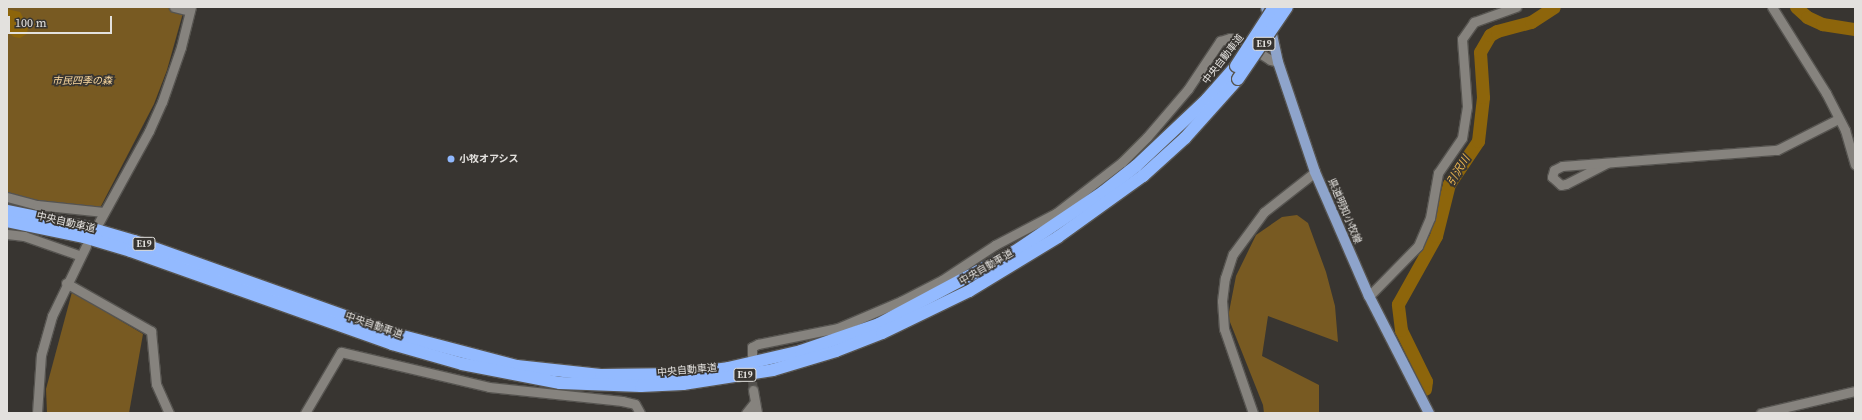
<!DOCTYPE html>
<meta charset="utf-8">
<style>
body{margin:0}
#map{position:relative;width:1862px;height:420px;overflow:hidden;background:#383531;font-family:"Source Serif 4","Noto Sans JP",serif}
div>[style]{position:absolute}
.green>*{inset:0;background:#785a22}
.water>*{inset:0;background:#8d650b}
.river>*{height:13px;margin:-6.5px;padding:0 6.5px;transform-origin:6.5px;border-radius:6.5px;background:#8d650b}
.minor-tunnel>*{height:9px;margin-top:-4.5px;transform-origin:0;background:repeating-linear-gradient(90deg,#524f4b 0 9px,transparent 0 13.5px)}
.roads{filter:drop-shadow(1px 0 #565450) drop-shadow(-1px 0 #565450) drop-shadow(0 1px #565450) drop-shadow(0 -1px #565450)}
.minor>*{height:9px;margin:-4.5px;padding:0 4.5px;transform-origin:4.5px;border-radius:4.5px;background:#86837e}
.major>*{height:10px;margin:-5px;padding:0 5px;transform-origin:5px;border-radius:5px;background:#8ea4cb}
.highway>*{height:12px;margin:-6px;padding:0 6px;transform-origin:6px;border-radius:6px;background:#93baff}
.bridges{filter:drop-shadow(1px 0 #565450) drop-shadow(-1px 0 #565450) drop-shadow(0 1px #565450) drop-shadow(0 -1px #565450)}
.highway-bridge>*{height:12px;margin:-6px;padding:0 6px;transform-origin:6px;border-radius:6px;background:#93baff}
.dots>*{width:11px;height:11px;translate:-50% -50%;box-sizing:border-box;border:2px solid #383531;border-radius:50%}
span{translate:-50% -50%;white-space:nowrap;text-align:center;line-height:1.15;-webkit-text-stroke:3.5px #383531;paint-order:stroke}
.shield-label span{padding:1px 3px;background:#383531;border:1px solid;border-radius:3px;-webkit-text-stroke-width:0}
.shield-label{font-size:9px;color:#e3e1de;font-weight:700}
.street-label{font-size:10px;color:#e3e1de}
.park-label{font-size:10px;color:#fad89f;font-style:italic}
.poi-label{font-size:10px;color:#e3e1de;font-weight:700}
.left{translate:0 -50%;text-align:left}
.water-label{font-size:11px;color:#f5bc52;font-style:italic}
.frame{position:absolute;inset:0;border:8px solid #e3e1de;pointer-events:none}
.scale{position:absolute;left:8px;top:16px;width:104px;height:18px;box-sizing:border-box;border:2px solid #e3e1de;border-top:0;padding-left:5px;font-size:12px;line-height:14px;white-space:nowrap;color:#e3e1de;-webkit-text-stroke:3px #383531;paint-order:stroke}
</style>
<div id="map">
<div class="green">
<div style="clip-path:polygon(7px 7px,166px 7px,183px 13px,167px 70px,154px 104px,100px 208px,39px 203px,7px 195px)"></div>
<div style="clip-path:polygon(1297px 215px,1308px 223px,1326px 272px,1335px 306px,1338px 342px,1268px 316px,1262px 356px,1319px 385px,1319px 413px,1264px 413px,1263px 405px,1228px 317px,1236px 276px,1256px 235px,1282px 217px)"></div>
<div style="clip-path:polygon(72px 292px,143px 334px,129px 413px,47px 413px,46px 389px)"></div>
</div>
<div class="water">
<div style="clip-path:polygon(7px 9px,20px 12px,28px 27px,27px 34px,20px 38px,14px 37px,7px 32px)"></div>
</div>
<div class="river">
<div style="left:1796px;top:7px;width:15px;rotate:42deg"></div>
<div style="left:1807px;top:17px;width:17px;rotate:25deg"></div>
<div style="left:1822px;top:24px;width:33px;rotate:9deg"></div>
<div style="left:1425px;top:389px;width:8px;rotate:-83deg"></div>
<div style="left:1426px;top:381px;width:57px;rotate:-116.1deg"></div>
<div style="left:1401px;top:330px;width:26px;rotate:-97deg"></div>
<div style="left:1398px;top:304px;width:78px;rotate:-60.8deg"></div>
<div style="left:1436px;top:236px;width:54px;rotate:-76deg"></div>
<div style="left:1449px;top:184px;width:52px;rotate:-56deg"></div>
<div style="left:1478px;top:141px;width:44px;rotate:-83.5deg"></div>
<div style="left:1483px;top:97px;width:45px;rotate:-93.8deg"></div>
<div style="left:1480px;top:52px;width:20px;rotate:-60deg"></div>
<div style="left:1490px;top:35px;width:8px;rotate:-30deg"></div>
<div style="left:1497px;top:31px;width:35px;rotate:-15deg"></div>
<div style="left:1531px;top:22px;width:27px;rotate:-33deg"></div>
</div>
<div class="minor-tunnel">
<div style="left:752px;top:368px;width:22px;rotate:87deg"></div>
</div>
<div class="roads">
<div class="minor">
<div style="left:174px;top:7px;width:16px;rotate:14deg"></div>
<div style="left:1772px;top:7px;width:102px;rotate:57.9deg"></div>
<div style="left:1826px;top:93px;width:42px;rotate:62.8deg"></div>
<div style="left:1845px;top:130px;width:36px;rotate:74deg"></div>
<div style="left:1607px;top:163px;width:46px;rotate:152.9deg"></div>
<div style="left:1566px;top:184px;width:5px;rotate:169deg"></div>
<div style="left:1561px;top:185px;width:12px;rotate:-138deg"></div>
<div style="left:1552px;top:177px;width:7px;rotate:-74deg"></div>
<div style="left:1554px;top:170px;width:9px;rotate:-27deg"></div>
<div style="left:1562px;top:166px;width:216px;rotate:-4.3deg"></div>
<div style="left:1777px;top:150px;width:68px;rotate:-26.9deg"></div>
<div style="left:7px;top:197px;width:31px;rotate:15deg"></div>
<div style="left:37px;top:205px;width:67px;rotate:6deg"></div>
<div style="left:99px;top:222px;width:104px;rotate:-61.2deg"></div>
<div style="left:149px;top:131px;width:32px;rotate:-66deg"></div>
<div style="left:162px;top:102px;width:58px;rotate:-70.9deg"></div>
<div style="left:181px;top:47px;width:41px;rotate:-76deg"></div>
<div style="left:7px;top:234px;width:17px;rotate:7deg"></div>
<div style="left:24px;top:236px;width:60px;rotate:19.3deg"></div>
<div style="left:66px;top:283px;width:98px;rotate:29.5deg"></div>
<div style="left:151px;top:331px;width:53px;rotate:84.6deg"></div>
<div style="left:156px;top:384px;width:32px;rotate:66deg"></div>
<div style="left:1369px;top:296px;width:70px;rotate:-45.6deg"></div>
<div style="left:1418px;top:246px;width:30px;rotate:-67deg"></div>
<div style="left:1430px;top:218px;width:46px;rotate:-79.9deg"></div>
<div style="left:1438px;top:173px;width:42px;rotate:-55.6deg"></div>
<div style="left:1462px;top:138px;width:32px;rotate:-81deg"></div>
<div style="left:1467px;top:106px;width:67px;rotate:-94.3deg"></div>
<div style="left:1462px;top:39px;width:21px;rotate:-55deg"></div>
<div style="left:1474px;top:22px;width:45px;rotate:-19.7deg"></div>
<div style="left:752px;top:355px;width:8px;rotate:-90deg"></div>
<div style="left:752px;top:347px;width:7px;rotate:-27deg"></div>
<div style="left:758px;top:344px;width:82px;rotate:-11.3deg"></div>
<div style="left:838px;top:328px;width:69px;rotate:-23.2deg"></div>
<div style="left:901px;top:301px;width:46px;rotate:-27.1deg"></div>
<div style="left:942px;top:280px;width:64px;rotate:-33.4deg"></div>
<div style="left:995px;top:245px;width:69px;rotate:-27.7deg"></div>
<div style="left:1056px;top:213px;width:83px;rotate:-37.7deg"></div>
<div style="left:1122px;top:162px;width:35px;rotate:-45deg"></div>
<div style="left:1147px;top:137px;width:63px;rotate:-49.5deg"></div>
<div style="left:1188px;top:89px;width:58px;rotate:-56.3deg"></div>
<div style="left:1220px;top:41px;width:10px;rotate:-17deg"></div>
<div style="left:1230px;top:38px;width:7px;rotate:8deg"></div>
<div style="left:1237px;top:39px;width:39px;rotate:32deg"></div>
<div style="left:1270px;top:60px;width:8px;rotate:14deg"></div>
<div style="left:753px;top:390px;width:23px;rotate:80deg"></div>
<div style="left:37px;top:413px;width:58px;rotate:-86.1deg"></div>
<div style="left:41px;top:355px;width:41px;rotate:-74.2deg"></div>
<div style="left:52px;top:316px;width:78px;rotate:-64.1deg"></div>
<div style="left:305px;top:413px;width:71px;rotate:-59.5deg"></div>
<div style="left:341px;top:352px;width:152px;rotate:13.3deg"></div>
<div style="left:489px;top:387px;width:134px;rotate:6deg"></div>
<div style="left:622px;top:401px;width:13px;rotate:13deg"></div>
<div style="left:635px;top:404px;width:10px;rotate:61deg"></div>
<div style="left:746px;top:413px;width:13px;rotate:-51deg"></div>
<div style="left:1253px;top:413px;width:89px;rotate:-109deg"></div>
<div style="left:1224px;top:329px;width:28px;rotate:-94deg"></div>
<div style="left:1222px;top:301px;width:23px;rotate:-83deg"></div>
<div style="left:1225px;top:278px;width:25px;rotate:-72deg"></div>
<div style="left:1233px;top:254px;width:52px;rotate:-53.6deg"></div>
<div style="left:1264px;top:212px;width:65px;rotate:-38.1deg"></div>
<div style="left:1761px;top:413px;width:97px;rotate:-13.2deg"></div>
</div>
<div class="major">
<div style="left:1266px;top:7px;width:56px;rotate:77.7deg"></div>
<div style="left:1278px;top:62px;width:116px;rotate:71.4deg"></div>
<div style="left:1315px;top:172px;width:135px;rotate:66.5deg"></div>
<div style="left:1369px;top:296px;width:131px;rotate:62.9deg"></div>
</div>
<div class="highway">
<div style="left:7px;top:211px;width:81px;rotate:11.4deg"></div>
<div style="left:86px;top:227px;width:50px;rotate:16.3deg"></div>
<div style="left:134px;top:241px;width:277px;rotate:19.6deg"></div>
<div style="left:395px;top:334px;width:126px;rotate:14.7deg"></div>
<div style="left:517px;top:366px;width:84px;rotate:6.1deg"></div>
<div style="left:601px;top:375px;width:81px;rotate:-0.7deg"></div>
<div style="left:682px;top:374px;width:46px;rotate:-7.4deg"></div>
<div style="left:728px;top:368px;width:75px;rotate:-13.1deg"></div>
<div style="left:801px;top:351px;width:83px;rotate:-19.1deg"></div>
<div style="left:879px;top:324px;width:153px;rotate:-28.1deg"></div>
<div style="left:1014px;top:252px;width:107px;rotate:-34deg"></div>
<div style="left:1103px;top:192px;width:42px;rotate:-38.2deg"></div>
<div style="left:1136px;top:166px;width:98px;rotate:-43.3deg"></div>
<div style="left:1207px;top:99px;width:44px;rotate:-48.7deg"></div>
<div style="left:7px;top:221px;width:79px;rotate:11.7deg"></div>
<div style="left:84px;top:237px;width:49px;rotate:16.6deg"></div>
<div style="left:131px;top:251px;width:277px;rotate:19.6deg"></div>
<div style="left:392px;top:344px;width:73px;rotate:15.9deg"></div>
<div style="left:462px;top:364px;width:100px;rotate:11deg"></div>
<div style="left:560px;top:383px;width:81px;rotate:2.1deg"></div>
<div style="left:641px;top:386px;width:42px;rotate:-2.7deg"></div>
<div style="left:683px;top:384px;width:91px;rotate:-8.8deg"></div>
<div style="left:773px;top:370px;width:66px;rotate:-16.8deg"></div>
<div style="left:836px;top:351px;width:49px;rotate:-21.4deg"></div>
<div style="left:882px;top:333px;width:97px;rotate:-25.8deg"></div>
<div style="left:969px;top:291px;width:104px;rotate:-31.2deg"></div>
<div style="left:1058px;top:237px;width:105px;rotate:-35.7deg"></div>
<div style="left:1143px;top:176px;width:57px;rotate:-42.1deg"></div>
<div style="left:1185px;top:138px;width:79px;rotate:-48.1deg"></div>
</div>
</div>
<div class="bridges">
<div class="highway-bridge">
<div style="left:1236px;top:66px;width:70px;rotate:-57.2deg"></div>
<div style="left:1238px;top:79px;width:87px;rotate:-55.8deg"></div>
</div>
</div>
<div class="dots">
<div style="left:451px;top:159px;background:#90b8fd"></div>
</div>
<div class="shield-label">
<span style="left:1264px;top:44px">E19</span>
<span style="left:144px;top:244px">E19</span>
<span style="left:745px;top:375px">E19</span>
</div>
<div class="street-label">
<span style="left:1223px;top:59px;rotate:-52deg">中央自動車道</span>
<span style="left:1345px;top:211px;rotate:67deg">県道明知小牧線</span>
<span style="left:66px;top:222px;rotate:13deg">中央自動車道</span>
<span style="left:986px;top:267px;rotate:-30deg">中央自動車道</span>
<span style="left:374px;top:325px;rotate:19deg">中央自動車道</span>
<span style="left:687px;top:370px;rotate:-5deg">中央自動車道</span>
</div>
<div class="park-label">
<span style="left:82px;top:81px">市民四季の森</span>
</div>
<div class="poi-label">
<span class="left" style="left:459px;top:159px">小牧オアシス</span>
</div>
<div class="water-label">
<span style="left:1459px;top:171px;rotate:-59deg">引沢川</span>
</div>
<div class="frame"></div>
<div class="scale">100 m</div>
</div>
